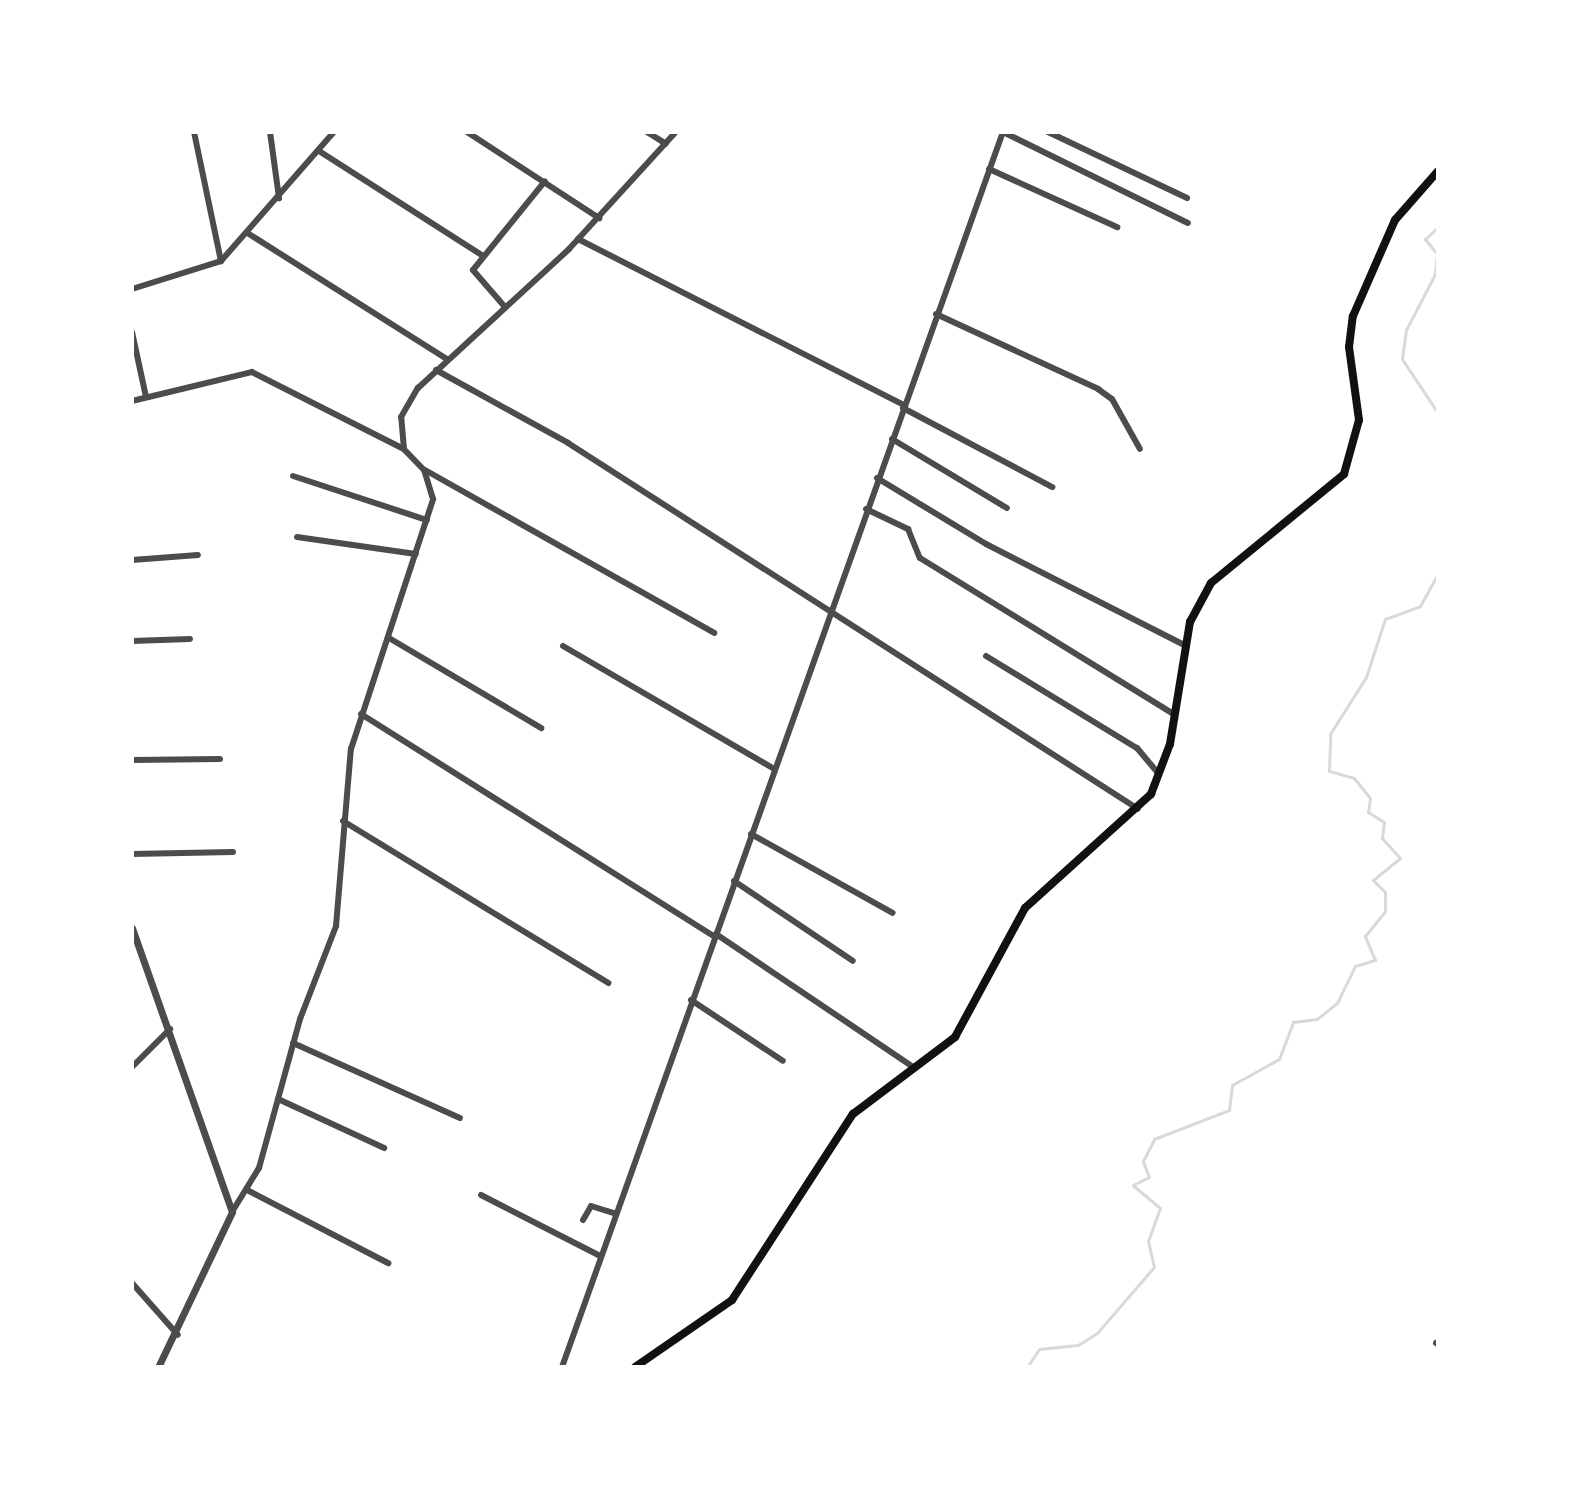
<!DOCTYPE html>
<style>
body{margin:0}
#map{position:relative;width:1570px;height:1499px;overflow:hidden;background:#fff;font-family:"Roboto Condensed",sans-serif}
div>[style]{position:absolute}
.stream>*{height:3px;margin:-1.5px;padding:0 1.5px;transform-origin:1.5px;border-radius:1.5px;background:#d9d9d9}
.minor>*{height:6px;margin:-3px;padding:0 3px;transform-origin:3px;border-radius:3px;background:#4c4c4c}
.tertiary>*{height:7px;margin:-3.5px;padding:0 3.5px;transform-origin:3.5px;border-radius:3.5px;background:#4c4c4c}
.secondary>*{height:8px;margin:-4px;padding:0 4px;transform-origin:4px;border-radius:4px;background:#111}
span{translate:-50% -50%;white-space:nowrap;text-align:center;line-height:1.15;-webkit-text-stroke:7px #fff;paint-order:stroke}
.frame{position:absolute;inset:0;border:134px solid #fff;pointer-events:none}
</style>
<div id="map">
<div class="stream">
<div style="left:1438px;top:227px;width:18px;rotate:137deg"></div>
<div style="left:1425px;top:239px;width:19px;rotate:51deg"></div>
<div style="left:1437px;top:254px;width:20px;rotate:96deg"></div>
<div style="left:1435px;top:274px;width:63px;rotate:117.4deg"></div>
<div style="left:1406px;top:330px;width:29px;rotate:98deg"></div>
<div style="left:1402px;top:359px;width:65px;rotate:56.3deg"></div>
<div style="left:1027px;top:1367px;width:22px;rotate:-56deg"></div>
<div style="left:1039px;top:1349px;width:39px;rotate:-6deg"></div>
<div style="left:1078px;top:1345px;width:22px;rotate:-32deg"></div>
<div style="left:1097px;top:1333px;width:87px;rotate:-49.2deg"></div>
<div style="left:1154px;top:1267px;width:27px;rotate:-103deg"></div>
<div style="left:1148px;top:1241px;width:35px;rotate:-70deg"></div>
<div style="left:1160px;top:1208px;width:35px;rotate:-140deg"></div>
<div style="left:1133px;top:1185px;width:18px;rotate:-27deg"></div>
<div style="left:1149px;top:1177px;width:17px;rotate:-111deg"></div>
<div style="left:1143px;top:1161px;width:25px;rotate:-63deg"></div>
<div style="left:1154px;top:1139px;width:80px;rotate:-21.1deg"></div>
<div style="left:1229px;top:1110px;width:25px;rotate:-83deg"></div>
<div style="left:1232px;top:1085px;width:54px;rotate:-29deg"></div>
<div style="left:1279px;top:1059px;width:40px;rotate:-69deg"></div>
<div style="left:1293px;top:1022px;width:24px;rotate:-7deg"></div>
<div style="left:1317px;top:1019px;width:26px;rotate:-39deg"></div>
<div style="left:1337px;top:1003px;width:41px;rotate:-64.1deg"></div>
<div style="left:1355px;top:966px;width:21px;rotate:-17deg"></div>
<div style="left:1375px;top:960px;width:26px;rotate:-113deg"></div>
<div style="left:1365px;top:936px;width:32px;rotate:-51deg"></div>
<div style="left:1385px;top:911px;width:19px;rotate:-90deg"></div>
<div style="left:1385px;top:892px;width:17px;rotate:-135deg"></div>
<div style="left:1373px;top:880px;width:35px;rotate:-39deg"></div>
<div style="left:1400px;top:858px;width:27px;rotate:-132deg"></div>
<div style="left:1382px;top:838px;width:16px;rotate:-83deg"></div>
<div style="left:1384px;top:822px;width:19px;rotate:-148deg"></div>
<div style="left:1368px;top:812px;width:14px;rotate:-82deg"></div>
<div style="left:1370px;top:798px;width:26px;rotate:-129deg"></div>
<div style="left:1354px;top:778px;width:26px;rotate:-164deg"></div>
<div style="left:1329px;top:771px;width:37px;rotate:-88deg"></div>
<div style="left:1330px;top:734px;width:67px;rotate:-57.7deg"></div>
<div style="left:1366px;top:677px;width:61px;rotate:-71.9deg"></div>
<div style="left:1385px;top:619px;width:37px;rotate:-20deg"></div>
<div style="left:1420px;top:606px;width:38px;rotate:-61deg"></div>
</div>
<div class="minor">
<div style="left:194px;top:132px;width:132px;rotate:78.2deg"></div>
<div style="left:270px;top:132px;width:67px;rotate:82.2deg"></div>
<div style="left:467px;top:132px;width:158px;rotate:33.1deg"></div>
<div style="left:647px;top:132px;width:22px;rotate:32deg"></div>
<div style="left:1048px;top:132px;width:154px;rotate:25.4deg"></div>
<div style="left:319px;top:151px;width:195px;rotate:32.6deg"></div>
<div style="left:989px;top:169px;width:141px;rotate:24.4deg"></div>
<div style="left:249px;top:234px;width:234px;rotate:32.3deg"></div>
<div style="left:578px;top:239px;width:366px;rotate:27deg"></div>
<div style="left:132px;top:289px;width:93px;rotate:-17.5deg"></div>
<div style="left:221px;top:261px;width:171px;rotate:-48.8deg"></div>
<div style="left:505px;top:307px;width:49px;rotate:-130.9deg"></div>
<div style="left:473px;top:270px;width:114px;rotate:-51deg"></div>
<div style="left:936px;top:314px;width:179px;rotate:24.8deg"></div>
<div style="left:1098px;top:389px;width:17px;rotate:36deg"></div>
<div style="left:1112px;top:399px;width:57px;rotate:60.8deg"></div>
<div style="left:132px;top:332px;width:66px;rotate:77.8deg"></div>
<div style="left:436px;top:370px;width:151px;rotate:28.9deg"></div>
<div style="left:568px;top:443px;width:677px;rotate:32.7deg"></div>
<div style="left:132px;top:401px;width:123px;rotate:-13.6deg"></div>
<div style="left:252px;top:372px;width:168px;rotate:26.9deg"></div>
<div style="left:903px;top:408px;width:169px;rotate:27.9deg"></div>
<div style="left:892px;top:439px;width:134px;rotate:31deg"></div>
<div style="left:425px;top:470px;width:332px;rotate:29.4deg"></div>
<div style="left:293px;top:476px;width:141px;rotate:18.2deg"></div>
<div style="left:877px;top:478px;width:127px;rotate:31.2deg"></div>
<div style="left:986px;top:544px;width:222px;rotate:27deg"></div>
<div style="left:866px;top:509px;width:47px;rotate:25.5deg"></div>
<div style="left:908px;top:529px;width:31px;rotate:68deg"></div>
<div style="left:920px;top:558px;width:296px;rotate:31.6deg"></div>
<div style="left:297px;top:537px;width:120px;rotate:8.1deg"></div>
<div style="left:132px;top:560px;width:66px;rotate:-4.3deg"></div>
<div style="left:389px;top:638px;width:177px;rotate:30.6deg"></div>
<div style="left:132px;top:641px;width:58px;rotate:-2deg"></div>
<div style="left:563px;top:646px;width:243px;rotate:30.2deg"></div>
<div style="left:986px;top:656px;width:177px;rotate:31.4deg"></div>
<div style="left:1137px;top:748px;width:34px;rotate:50deg"></div>
<div style="left:361px;top:714px;width:418px;rotate:32.2deg"></div>
<div style="left:132px;top:760px;width:88px;rotate:-0.7deg"></div>
<div style="left:343px;top:821px;width:311px;rotate:31.4deg"></div>
<div style="left:751px;top:834px;width:162px;rotate:29.1deg"></div>
<div style="left:132px;top:854px;width:101px;rotate:-1.1deg"></div>
<div style="left:734px;top:881px;width:143px;rotate:33.9deg"></div>
<div style="left:716px;top:934px;width:240px;rotate:34deg"></div>
<div style="left:691px;top:1000px;width:110px;rotate:33.5deg"></div>
<div style="left:293px;top:1043px;width:183px;rotate:24.2deg"></div>
<div style="left:132px;top:1067px;width:54px;rotate:-45deg"></div>
<div style="left:278px;top:1099px;width:117px;rotate:24.8deg"></div>
<div style="left:249px;top:1191px;width:157px;rotate:27.4deg"></div>
<div style="left:481px;top:1195px;width:134px;rotate:27.1deg"></div>
<div style="left:232px;top:1212px;width:52px;rotate:-58.5deg"></div>
<div style="left:259px;top:1168px;width:155px;rotate:-74.6deg"></div>
<div style="left:300px;top:1019px;width:100px;rotate:-68.8deg"></div>
<div style="left:336px;top:926px;width:178px;rotate:-85.2deg"></div>
<div style="left:351px;top:749px;width:263px;rotate:-71.8deg"></div>
<div style="left:433px;top:499px;width:30px;rotate:-107deg"></div>
<div style="left:424px;top:470px;width:29px;rotate:-134deg"></div>
<div style="left:404px;top:449px;width:32px;rotate:-95deg"></div>
<div style="left:401px;top:417px;width:34px;rotate:-60deg"></div>
<div style="left:418px;top:388px;width:205px;rotate:-42.6deg"></div>
<div style="left:569px;top:249px;width:159px;rotate:-47.6deg"></div>
<div style="left:583px;top:1220px;width:16px;rotate:-60deg"></div>
<div style="left:591px;top:1206px;width:24px;rotate:17deg"></div>
<div style="left:132px;top:1283px;width:69px;rotate:48.5deg"></div>
<div style="left:1436px;top:1343px;width:2px;rotate:27deg"></div>
<div style="left:562px;top:1367px;width:1311px;rotate:-70.35deg"></div>
<div style="left:1003px;top:132px;width:206px;rotate:26.2deg"></div>
</div>
<div class="tertiary">
<div style="left:132px;top:928px;width:301px;rotate:70.6deg"></div>
<div style="left:232px;top:1212px;width:172px;rotate:115.5deg"></div>
</div>
<div class="secondary">
<div style="left:635px;top:1367px;width:118px;rotate:-34.6deg"></div>
<div style="left:732px;top:1300px;width:222px;rotate:-57deg"></div>
<div style="left:853px;top:1114px;width:128px;rotate:-37deg"></div>
<div style="left:955px;top:1037px;width:147px;rotate:-61.5deg"></div>
<div style="left:1025px;top:908px;width:170px;rotate:-42.1deg"></div>
<div style="left:1151px;top:794px;width:53px;rotate:-69.2deg"></div>
<div style="left:1170px;top:744px;width:124px;rotate:-80.7deg"></div>
<div style="left:1190px;top:622px;width:44px;rotate:-61.7deg"></div>
<div style="left:1211px;top:583px;width:172px;rotate:-39.3deg"></div>
<div style="left:1344px;top:474px;width:56px;rotate:-74.5deg"></div>
<div style="left:1359px;top:420px;width:74px;rotate:-97.8deg"></div>
<div style="left:1349px;top:347px;width:31px;rotate:-83deg"></div>
<div style="left:1353px;top:316px;width:105px;rotate:-66.4deg"></div>
<div style="left:1395px;top:220px;width:65px;rotate:-48.7deg"></div>
</div>
<div class="frame"></div>
</div>
